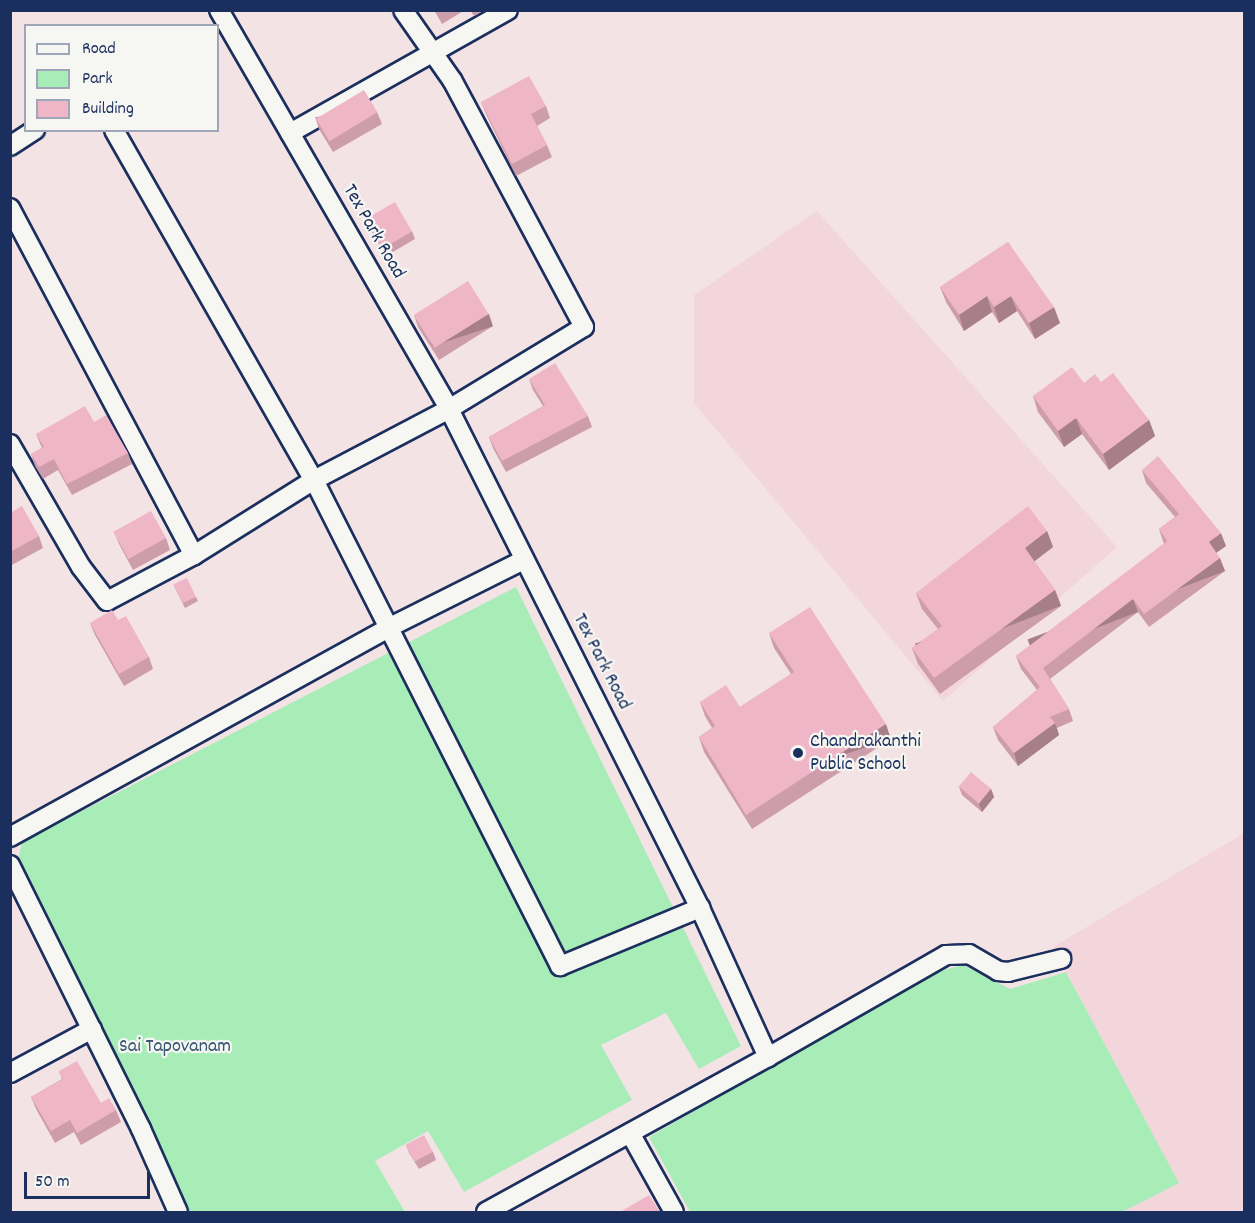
<!DOCTYPE html>
<style>
body{margin:0}
#map{position:relative;width:1255px;height:1223px;overflow:hidden;background:#f4e3e5;font-family:Dekko,sans-serif}
div>[style]{position:absolute}
.built>*{inset:0;background:#f2d6dc}
.green>*{inset:0;background:#a8edb8}
.roads{filter:drop-shadow(2px 0 #1b2f5e) drop-shadow(-2px 0 #1b2f5e) drop-shadow(0 2px #1b2f5e) drop-shadow(0 -2px #1b2f5e)}
.minor>*{height:18px;margin:-9px;padding:0 9px;transform-origin:9px;border-radius:9px;background:#f6f6f2}
.wall>*{inset:0;background:#ce9dab}
.shaded-wall>*{inset:0;background:#a77f8b;transform-origin:0 0}
.building>*{inset:0;background:#efb6c7;transform-origin:0 0}
.dots>*{width:16px;height:16px;translate:-50% -50%;box-sizing:border-box;border:3px solid #f6f6f2;border-radius:50%}
span{translate:-50% -50%;white-space:nowrap;text-align:center;line-height:1.15;-webkit-text-stroke:4.5px #f6f6f2;paint-order:stroke}
.street-label{font-size:20px;color:#1b2f5e}
.poi-label{font-size:20px;color:#1b2f5e}
.left{translate:0 -50%;text-align:left}
.park-label{font-size:20px;color:#375570}
.frame{position:absolute;inset:0;border:12px solid #1b2f5e;pointer-events:none}
.legend{position:absolute;left:24px;top:24px;width:195px;height:108px;box-sizing:border-box;background:#f6f6f2;border:2px solid #9ea6b7;margin:0;padding:8px 10px;list-style:none;font-size:18px;color:#1b2f5e}
.legend li{display:flex;align-items:center;gap:12px;height:30px}
.legend b{width:30px;border:2px solid #9ea6b7}
.scale{position:absolute;left:24px;top:1172px;width:126px;height:27px;box-sizing:border-box;border:3px solid #1b2f5e;border-top:0;padding-left:8px;font-size:18px;line-height:21px;white-space:nowrap;color:#1b2f5e;-webkit-text-stroke:4px #f6f6f2;paint-order:stroke}
</style>
<div id="map">
<div class="built">
<div style="clip-path:polygon(817px 211px,1117px 547px,943px 701px,694px 403px,694px 295px)"></div>
<div style="clip-path:polygon(1244px 833px,1244px 1212px,1122px 1212px,1178px 1183px,1053px 947px)"></div>
</div>
<div class="green">
<div style="clip-path:polygon(516px 587px,741px 1046px,699px 1069px,666px 1013px,601px 1045px,632px 1100px,464px 1192px,428px 1131px,375px 1161px,405px 1212px,190px 1212px,17px 865px,22px 842px)"></div>
<div style="clip-path:polygon(963px 965px,1010px 989px,1066px 972px,1179px 1183px,1122px 1212px,690px 1212px,649px 1137px,932px 973px)"></div>
</div>
<div class="roads">
<div class="minor">
<div style="left:219px;top:10px;width:461px;rotate:60deg"></div>
<div style="left:449px;top:409px;width:559px;rotate:63.3deg"></div>
<div style="left:700px;top:908px;width:164px;rotate:65.5deg"></div>
<div style="left:768px;top:1057px;width:205px;rotate:-29.8deg"></div>
<div style="left:946px;top:955px;width:23px;rotate:-2deg"></div>
<div style="left:969px;top:954px;width:34px;rotate:30deg"></div>
<div style="left:998px;top:971px;width:10px;rotate:6deg"></div>
<div style="left:1008px;top:972px;width:55px;rotate:-13.8deg"></div>
<div style="left:114px;top:130px;width:403px;rotate:60.3deg"></div>
<div style="left:314px;top:480px;width:545px;rotate:63.15deg"></div>
<div style="left:560px;top:966px;width:152px;rotate:-22.5deg"></div>
<div style="left:290px;top:133px;width:250px;rotate:-29.4deg"></div>
<div style="left:10px;top:146px;width:30px;rotate:-33deg"></div>
<div style="left:10px;top:208px;width:393px;rotate:62.1deg"></div>
<div style="left:194px;top:555px;width:98px;rotate:152.1deg"></div>
<div style="left:107px;top:601px;width:43px;rotate:-127.4deg"></div>
<div style="left:81px;top:567px;width:142px;rotate:-120deg"></div>
<div style="left:194px;top:555px;width:142px;rotate:-32deg"></div>
<div style="left:314px;top:480px;width:153px;rotate:-27.7deg"></div>
<div style="left:449px;top:409px;width:158px;rotate:-31.3deg"></div>
<div style="left:584px;top:327px;width:280px;rotate:-118.1deg"></div>
<div style="left:452px;top:80px;width:85px;rotate:-125deg"></div>
<div style="left:10px;top:837px;width:434px;rotate:-28.9deg"></div>
<div style="left:390px;top:627px;width:150px;rotate:-26.6deg"></div>
<div style="left:10px;top:865px;width:295px;rotate:63.6deg"></div>
<div style="left:141px;top:1129px;width:91px;rotate:66deg"></div>
<div style="left:10px;top:1073px;width:93px;rotate:-28.2deg"></div>
<div style="left:630px;top:1133px;width:90px;rotate:60.9deg"></div>
<div style="left:486px;top:1212px;width:322px;rotate:-28.8deg"></div>
</div>
</div>
<div class="wall">
<div style="clip-path:polygon(434px 10px,465px 10px,442px 24px)"></div>
<div style="clip-path:polygon(470px 10px,485px 10px,474px 16px)"></div>
<div style="clip-path:polygon(481px 102px,546px 106px,550px 118px,537px 126px,547px 145px,552px 157px,516px 176px,486px 114px)"></div>
<div style="clip-path:polygon(377px 112px,382px 124px,333px 152px,319px 129px,315px 117px)"></div>
<div style="clip-path:polygon(366px 219px,412px 231px,415px 239px,386px 256px,369px 227px)"></div>
<div style="clip-path:polygon(1008px 242px,1060px 323px,1035px 339px,1017px 311px,999px 323px,992px 312px,964px 331px,946px 302px,940px 287px)"></div>
<div style="clip-path:polygon(414px 315px,493px 326px,439px 360px,418px 327px)"></div>
<div style="clip-path:polygon(529px 379px,588px 416px,592px 427px,506px 472px,493px 448px,489px 437px,543px 406px,533px 390px)"></div>
<div style="clip-path:polygon(1101px 382px,1149px 420px,1155px 436px,1109px 470px,1082px 434px,1064px 447px,1038px 412px,1033px 396px,1084px 383px)"></div>
<div style="clip-path:polygon(94px 422px,128px 453px,132px 464px,72px 495px,58px 470px,43px 479px,35px 466px,31px 454px,42px 448px,36px 434px)"></div>
<div style="clip-path:polygon(1142px 470px,1226px 546px,1216px 553px,1225px 571px,1149px 627px,1138px 612px,1050px 679px,1069px 709px,1073px 721px,1057px 728px,1059px 735px,1018px 766px,998px 740px,993px 727px,1037px 690px,1021px 669px,1016px 656px,1164px 544px,1159px 529px,1175px 517px,1146px 483px)"></div>
<div style="clip-path:polygon(10px 513px,39px 536px,43px 548px,10px 566px)"></div>
<div style="clip-path:polygon(1047px 531px,1053px 547px,1034px 561px,1055px 590px,1061px 606px,940px 694px,918px 664px,912px 648px,938px 629px,922px 609px,916px 593px)"></div>
<div style="clip-path:polygon(114px 532px,166px 538px,170px 550px,133px 570px,119px 544px)"></div>
<div style="clip-path:polygon(174px 586px,196px 597px,198px 601px,185px 608px)"></div>
<div style="clip-path:polygon(118px 620px,149px 657px,153px 669px,124px 686px,95px 635px,90px 623px)"></div>
<div style="clip-path:polygon(769px 633px,891px 739px,752px 829px,704px 752px,699px 737px,712px 728px,705px 716px,700px 702px,740px 707px,791px 674px,774px 648px)"></div>
<div style="clip-path:polygon(959px 787px,991px 789px,994px 797px,982px 812px,962px 795px)"></div>
<div style="clip-path:polygon(59px 1071px,101px 1103px,116px 1110px,121px 1122px,81px 1145px,74px 1132px,55px 1143px,36px 1109px,31px 1097px,62px 1079px)"></div>
<div style="clip-path:polygon(406px 1145px,433px 1152px,436px 1160px,419px 1169px,409px 1153px)"></div>
</div>
<div class="shaded-wall">
<div style="clip-path:polygon(987px 296px,992px 312px,964px 331px,959px 315px)"></div>
<div style="clip-path:polygon(1011px 296px,1017px 311px,999px 323px,994px 307px)"></div>
<div style="clip-path:polygon(1054px 307px,1060px 323px,1035px 339px,1029px 323px)"></div>
<div style="left:489px;top:314px;width:13px;height:64px;rotate:72deg"></div>
<div style="clip-path:polygon(1076px 418px,1082px 434px,1064px 447px,1058px 431px)"></div>
<div style="clip-path:polygon(1149px 420px,1155px 436px,1109px 470px,1103px 454px)"></div>
<div style="clip-path:polygon(1047px 531px,1053px 547px,1031px 564px,1025px 548px)"></div>
<div style="clip-path:polygon(1221px 533px,1226px 546px,1213px 555px,1209px 542px)"></div>
<div style="left:1220px;top:558px;width:14px;height:94px;rotate:69deg"></div>
<div style="left:1055px;top:590px;width:17px;height:150px;rotate:69deg"></div>
<div style="left:1133px;top:599px;width:14px;height:113px;rotate:69deg"></div>
<div style="clip-path:polygon(1055px 723px,1059px 735px,1018px 766px,1014px 753px)"></div>
<div style="left:886px;top:724px;width:16px;height:167px;rotate:72deg"></div>
<div style="clip-path:polygon(991px 789px,994px 797px,982px 812px,979px 804px)"></div>
</div>
<div class="building">
<div style="clip-path:polygon(529px 76px,546px 106px,531px 114px,547px 145px,512px 164px,481px 102px)"></div>
<div style="left:364px;top:90px;width:26px;height:56px;rotate:59deg"></div>
<div style="left:395px;top:202px;width:34px;height:34px;rotate:60deg"></div>
<div style="clip-path:polygon(1008px 242px,1054px 307px,1029px 323px,1011px 296px,994px 307px,987px 296px,959px 315px,940px 287px)"></div>
<div style="left:468px;top:281px;width:39px;height:64px;rotate:58deg"></div>
<div style="clip-path:polygon(555px 363px,588px 416px,502px 461px,489px 437px,545px 405px,529px 379px)"></div>
<div style="clip-path:polygon(1072px 367px,1084px 383px,1095px 374px,1101px 382px,1113px 373px,1149px 420px,1103px 454px,1076px 418px,1058px 431px,1033px 396px)"></div>
<div style="clip-path:polygon(85px 406px,94px 422px,106px 415px,128px 453px,67px 484px,54px 459px,39px 467px,31px 454px,44px 447px,36px 434px)"></div>
<div style="clip-path:polygon(1158px 456px,1221px 533px,1209px 542px,1220px 558px,1144px 614px,1133px 599px,1043px 668px,1069px 709px,1050px 717px,1055px 723px,1014px 753px,993px 727px,1040px 687px,1016px 656px,1167px 541px,1159px 529px,1179px 514px,1142px 470px)"></div>
<div style="clip-path:polygon(22px 506px,39px 536px,10px 552px,10px 513px)"></div>
<div style="clip-path:polygon(1028px 506px,1047px 531px,1025px 548px,1055px 590px,934px 678px,912px 648px,942px 626px,916px 593px)"></div>
<div style="left:151px;top:511px;width:31px;height:43px;rotate:61deg"></div>
<div style="left:187px;top:578px;width:21px;height:15px;rotate:65deg"></div>
<div style="clip-path:polygon(810px 607px,886px 724px,746px 815px,699px 737px,715px 726px,700px 702px,726px 685px,740px 707px,794px 672px,769px 633px)"></div>
<div style="clip-path:polygon(112px 610px,118px 620px,126px 616px,149px 657px,119px 674px,90px 623px)"></div>
<div style="left:971px;top:772px;width:26px;height:19px;rotate:40deg"></div>
<div style="clip-path:polygon(77px 1061px,101px 1103px,109px 1098px,116px 1110px,77px 1133px,70px 1120px,51px 1131px,31px 1097px,63px 1079px,59px 1071px)"></div>
<div style="left:424px;top:1135px;width:19px;height:21px;rotate:62deg"></div>
<div style="clip-path:polygon(649px 1195px,660px 1212px,620px 1212px)"></div>
</div>
<div class="dots">
<div style="left:798px;top:753px;background:#1b2f5e"></div>
</div>
<div class="street-label">
<span style="left:373px;top:232px;rotate:60deg">Tex Park Road</span>
<span style="left:601px;top:662px;rotate:63deg">Tex Park Road</span>
</div>
<div class="poi-label">
<span class="left" style="left:810px;top:754px">Chandrakanthi<br>Public School</span>
</div>
<div class="park-label">
<span style="left:175px;top:1047px">Sai Tapovanam</span>
</div>
<div class="frame"></div>
<ul class="legend">
<li><b style="height:8px;background:#f6f6f2"></b>Road</li>
<li><b style="height:16px;background:#a8edb8"></b>Park</li>
<li><b style="height:16px;background:#efb6c7"></b>Building</li>
</ul>
<div class="scale">50 m</div>
</div>
